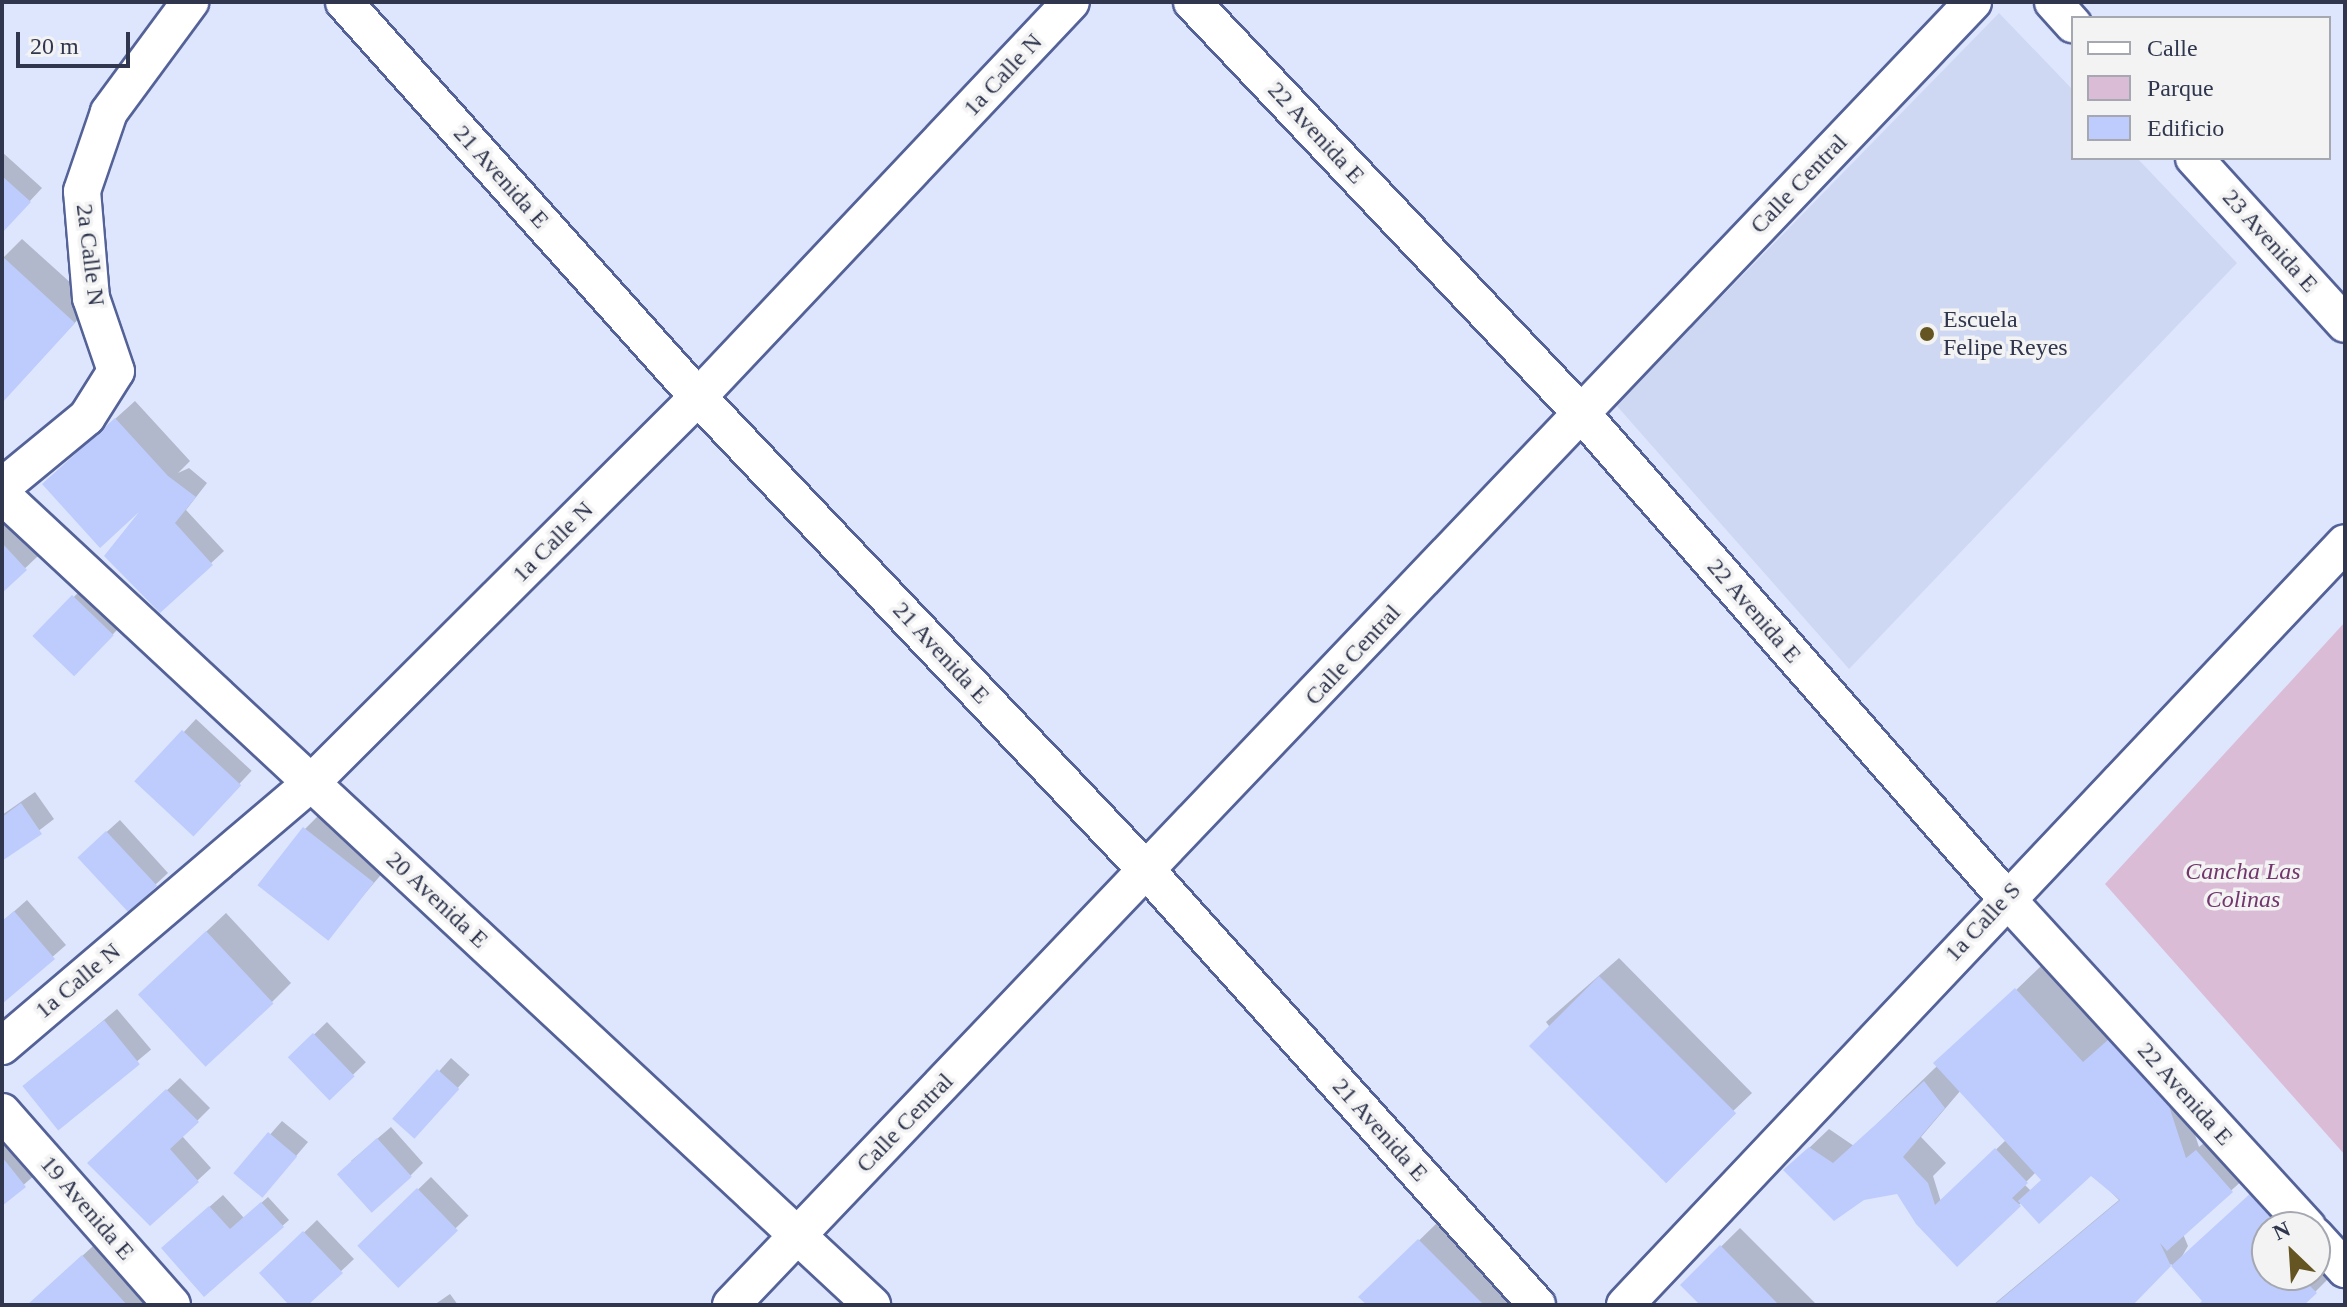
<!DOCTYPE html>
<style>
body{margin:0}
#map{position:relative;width:2347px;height:1307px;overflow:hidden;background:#dee6fe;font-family:Georgia,serif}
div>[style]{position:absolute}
.built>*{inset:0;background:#cfd8f3}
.green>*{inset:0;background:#dbbcd6}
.shadow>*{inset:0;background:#0003;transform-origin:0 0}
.building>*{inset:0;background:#bdccfc;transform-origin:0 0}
.roads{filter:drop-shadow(2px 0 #546298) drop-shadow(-2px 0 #546298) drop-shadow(0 2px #546298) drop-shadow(0 -2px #546298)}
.minor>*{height:36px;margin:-18px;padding:0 18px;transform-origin:18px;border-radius:18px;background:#fff}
.dots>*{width:22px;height:22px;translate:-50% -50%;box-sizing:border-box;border:4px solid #f3f3f3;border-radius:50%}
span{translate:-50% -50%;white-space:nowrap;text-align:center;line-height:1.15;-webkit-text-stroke:7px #f3f3f3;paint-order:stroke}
.street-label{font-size:24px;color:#2f364e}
.poi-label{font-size:24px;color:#2f364e}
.left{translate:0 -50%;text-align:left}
.park-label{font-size:24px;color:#72366c;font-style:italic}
.frame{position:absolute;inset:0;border:4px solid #2f364e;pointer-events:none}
.legend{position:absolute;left:2071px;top:16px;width:260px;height:144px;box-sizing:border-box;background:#f3f3f3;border:2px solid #a5a7b1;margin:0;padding:10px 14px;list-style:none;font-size:24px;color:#2f364e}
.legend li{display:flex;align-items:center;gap:16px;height:40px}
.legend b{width:40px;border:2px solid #a5a7b1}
.north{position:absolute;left:2251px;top:1211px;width:80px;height:80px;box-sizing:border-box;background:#f3f3f3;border:2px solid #a5a7b1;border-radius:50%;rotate:335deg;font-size:22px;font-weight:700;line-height:32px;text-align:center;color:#2f364e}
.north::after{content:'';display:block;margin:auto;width:28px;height:36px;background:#655522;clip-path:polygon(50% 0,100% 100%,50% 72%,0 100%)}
.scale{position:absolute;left:16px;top:32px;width:114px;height:36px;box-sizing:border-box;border:4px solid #2f364e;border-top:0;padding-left:10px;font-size:24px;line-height:28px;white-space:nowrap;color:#2f364e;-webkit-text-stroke:6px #f3f3f3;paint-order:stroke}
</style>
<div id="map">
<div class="built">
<div style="clip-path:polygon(1999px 13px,2073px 90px,2073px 158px,2137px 158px,2237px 263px,1849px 669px,1616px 405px)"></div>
</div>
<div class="green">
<div style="clip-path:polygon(2345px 622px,2345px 1155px,2105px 884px)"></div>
</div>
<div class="shadow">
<div style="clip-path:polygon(2px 152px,42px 188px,2px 231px)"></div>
<div style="clip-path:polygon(22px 239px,93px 303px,2px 402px,2px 259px)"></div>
<div style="clip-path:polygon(135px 401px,190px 461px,178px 473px,189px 468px,207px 483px,186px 510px,224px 551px,160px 611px,147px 506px,64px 465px)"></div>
<div style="clip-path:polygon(6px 521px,38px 556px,2px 590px,2px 525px)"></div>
<div style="left:86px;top:584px;width:54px;height:72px;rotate:43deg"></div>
<div style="left:196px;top:719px;width:76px;height:86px;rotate:43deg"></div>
<div style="clip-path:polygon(35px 792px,54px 819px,2px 859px,2px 815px)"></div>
<div style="clip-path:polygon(324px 810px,391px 863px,327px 938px,305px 829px)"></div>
<div style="clip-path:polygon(120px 820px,168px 873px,155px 885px,92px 845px)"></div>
<div style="clip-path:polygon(27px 900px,66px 945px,2px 1001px,2px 922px)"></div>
<div style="clip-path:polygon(226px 913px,291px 983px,272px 1002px,159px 976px)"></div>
<div style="clip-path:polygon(1619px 958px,1752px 1093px,1662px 1179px,1546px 1022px)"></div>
<div style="clip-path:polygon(evenodd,2041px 966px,2109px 1039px,2134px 1016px,2181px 1091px,2199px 1147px,2209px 1139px,2245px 1178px,2183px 1234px,2188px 1246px,2180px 1260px,2295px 1211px,2280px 1227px,2267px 1227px,2267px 1239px,2202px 1298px,2171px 1264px,2130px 1305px,1993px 1305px,2119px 1200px,2094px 1176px,2098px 1167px,2022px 1202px,1957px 1264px,1900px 1194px,1786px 1170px,1829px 1129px,1854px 1146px,2041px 966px,1961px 1090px,2006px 1140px,1941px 1202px,1933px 1176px,1946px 1163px,1921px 1137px,1961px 1090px,2041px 966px,2036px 1172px,2043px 1179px,2031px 1191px,2024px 1184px,2036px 1172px)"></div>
<div style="left:117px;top:1009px;width:53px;height:121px;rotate:50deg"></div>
<div style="left:327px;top:1022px;width:56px;height:51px;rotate:46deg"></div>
<div style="left:451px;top:1058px;width:25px;height:83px;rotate:42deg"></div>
<div style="clip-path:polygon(180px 1078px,210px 1108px,182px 1136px,211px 1168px,150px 1224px,102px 1151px)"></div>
<div style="clip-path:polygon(282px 1121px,308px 1142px,274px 1182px,236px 1173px)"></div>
<div style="clip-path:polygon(391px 1127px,423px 1163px,410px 1176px,351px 1161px)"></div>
<div style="clip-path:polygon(2px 1130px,37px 1173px,2px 1204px)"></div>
<div style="left:431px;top:1177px;width:54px;height:98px;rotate:46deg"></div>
<div style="clip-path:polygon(223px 1195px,244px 1218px,268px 1197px,289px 1220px,251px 1254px,177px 1235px)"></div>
<div style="clip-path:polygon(317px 1220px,354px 1259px,305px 1305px,292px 1305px,262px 1273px)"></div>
<div style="clip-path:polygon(1438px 1222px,1522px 1305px,1370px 1305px,1361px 1297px)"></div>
<div style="clip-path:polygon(1740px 1228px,1817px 1305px,1702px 1305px,1682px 1285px)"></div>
<div style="clip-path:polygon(102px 1238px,163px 1305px,28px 1305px)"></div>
<div style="clip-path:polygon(2267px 1244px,2267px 1275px,2315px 1275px,2315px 1253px,2334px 1273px,2302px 1305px,2202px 1305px)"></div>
<div style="clip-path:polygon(450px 1294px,458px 1305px,434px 1305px)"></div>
</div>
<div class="building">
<div style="clip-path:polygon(2px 176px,31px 202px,2px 233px)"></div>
<div style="clip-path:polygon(2px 256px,75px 323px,2px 403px)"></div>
<div style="clip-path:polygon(115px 418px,168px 476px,196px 497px,175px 523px,213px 565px,160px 613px,104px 556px,139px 512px,100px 548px,42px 484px)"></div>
<div style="clip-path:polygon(2px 543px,27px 570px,2px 593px)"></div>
<div style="left:72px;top:595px;width:58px;height:57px;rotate:44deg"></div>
<div style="left:182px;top:730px;width:81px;height:70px;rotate:43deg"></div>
<div style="clip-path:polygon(21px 803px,42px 834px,2px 861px,2px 817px)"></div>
<div style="left:303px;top:827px;width:90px;height:74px;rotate:38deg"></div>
<div style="left:106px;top:831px;width:75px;height:39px;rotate:47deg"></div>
<div style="clip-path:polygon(14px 911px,55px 959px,2px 1004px,2px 921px)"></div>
<div style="left:206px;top:931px;width:99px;height:93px;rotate:47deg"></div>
<div style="left:1599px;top:976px;width:194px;height:99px;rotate:45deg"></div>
<div style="clip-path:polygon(2015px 988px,2083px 1062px,2109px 1039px,2169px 1106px,2186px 1158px,2196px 1150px,2233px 1192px,2167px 1251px,2160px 1243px,2171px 1266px,2133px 1305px,1994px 1305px,2120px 1200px,2091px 1176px,2039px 1224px,2018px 1201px,2041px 1180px,1933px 1063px)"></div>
<div style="left:104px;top:1020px;width:57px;height:105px;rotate:51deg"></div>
<div style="left:313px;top:1033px;width:60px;height:35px;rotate:46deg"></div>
<div style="left:437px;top:1069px;width:30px;height:67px;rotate:42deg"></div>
<div style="clip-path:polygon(1924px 1081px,1945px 1108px,1903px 1157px,1928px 1183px,1935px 1205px,1995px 1148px,2028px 1183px,2012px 1198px,2021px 1206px,1957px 1267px,1916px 1224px,1897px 1194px,1864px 1200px,1834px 1221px,1783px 1170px,1809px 1147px,1833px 1163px)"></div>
<div style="clip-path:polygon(166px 1089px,199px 1122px,170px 1149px,199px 1182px,150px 1226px,87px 1163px)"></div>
<div style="left:268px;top:1132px;width:38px;height:54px;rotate:40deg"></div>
<div style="left:377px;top:1138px;width:52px;height:54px;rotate:48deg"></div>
<div style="clip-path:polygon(2px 1157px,26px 1187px,2px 1206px)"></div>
<div style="left:417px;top:1188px;width:59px;height:83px;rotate:46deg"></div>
<div style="clip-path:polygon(2253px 1191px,2284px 1225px,2267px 1227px,2267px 1241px,2256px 1251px,2267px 1243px,2267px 1275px,2299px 1275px,2317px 1293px,2304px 1305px,2198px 1305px,2202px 1301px,2171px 1266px)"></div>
<div style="clip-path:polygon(261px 1202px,284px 1227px,204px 1297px,161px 1248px,209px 1206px,230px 1229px)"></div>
<div style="clip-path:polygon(303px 1231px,343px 1273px,308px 1305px,289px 1305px,259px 1273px)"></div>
<div style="clip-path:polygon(1418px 1239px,1484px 1305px,1367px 1305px,1358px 1297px)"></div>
<div style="clip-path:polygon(1720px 1245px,1779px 1305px,1700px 1305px,1680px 1285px)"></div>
<div style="clip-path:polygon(82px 1255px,127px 1305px,27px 1305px)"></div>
</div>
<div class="roads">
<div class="minor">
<div style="left:344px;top:2px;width:530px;rotate:48.13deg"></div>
<div style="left:698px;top:397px;width:654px;rotate:46.55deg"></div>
<div style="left:1148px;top:872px;width:582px;rotate:48.06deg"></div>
<div style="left:1192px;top:2px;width:566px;rotate:46.58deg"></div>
<div style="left:1581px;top:413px;width:645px;rotate:48.77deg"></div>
<div style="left:2006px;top:898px;width:446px;rotate:47.5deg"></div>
<div style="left:2053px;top:2px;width:30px;rotate:48deg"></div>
<div style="left:2194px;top:158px;width:224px;rotate:47.7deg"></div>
<div style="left:2px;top:487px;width:110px;rotate:-39.5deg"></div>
<div style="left:87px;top:417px;width:54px;rotate:-57.8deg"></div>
<div style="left:116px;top:371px;width:77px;rotate:-108.9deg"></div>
<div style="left:91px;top:298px;width:107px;rotate:-94.8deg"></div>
<div style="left:82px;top:191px;width:83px;rotate:-71.1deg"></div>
<div style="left:109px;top:112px;width:137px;rotate:-53.6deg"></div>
<div style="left:2px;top:495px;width:1189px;rotate:42.95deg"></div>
<div style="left:2px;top:1046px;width:406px;rotate:-40.4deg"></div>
<div style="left:311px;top:783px;width:547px;rotate:-44.93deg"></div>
<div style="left:698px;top:397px;width:543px;rotate:-46.64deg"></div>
<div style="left:2px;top:1112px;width:257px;rotate:48.6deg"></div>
<div style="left:2315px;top:1236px;width:45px;rotate:47.7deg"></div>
<div style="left:731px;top:1305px;width:1800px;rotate:-46.37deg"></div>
<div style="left:1625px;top:1305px;width:1048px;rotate:-46.62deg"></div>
</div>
</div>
<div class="dots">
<div style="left:1927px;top:334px;background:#655522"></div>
</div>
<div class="street-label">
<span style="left:1003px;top:75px;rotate:-47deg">1a Calle N</span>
<span style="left:1316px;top:133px;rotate:47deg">22 Avenida E</span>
<span style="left:501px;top:177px;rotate:48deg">21 Avenida E</span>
<span style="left:1799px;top:184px;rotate:-46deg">Calle Central</span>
<span style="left:2270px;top:241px;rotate:48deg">23 Avenida E</span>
<span style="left:90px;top:255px;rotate:83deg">2a Calle N</span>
<span style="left:553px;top:542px;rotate:-45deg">1a Calle N</span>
<span style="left:1754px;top:611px;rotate:49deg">22 Avenida E</span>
<span style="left:941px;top:653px;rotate:47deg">21 Avenida E</span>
<span style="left:1353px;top:655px;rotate:-47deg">Calle Central</span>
<span style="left:437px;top:900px;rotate:43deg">20 Avenida E</span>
<span style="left:1983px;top:922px;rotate:-47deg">1a Calle S</span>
<span style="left:78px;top:981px;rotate:-40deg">1a Calle N</span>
<span style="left:2185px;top:1094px;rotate:48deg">22 Avenida E</span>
<span style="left:905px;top:1123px;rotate:-46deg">Calle Central</span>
<span style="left:1380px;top:1130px;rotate:48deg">21 Avenida E</span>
<span style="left:87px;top:1208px;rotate:49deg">19 Avenida E</span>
</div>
<div class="poi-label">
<span class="left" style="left:1943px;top:334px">Escuela<br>Felipe Reyes</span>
</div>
<div class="park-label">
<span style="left:2243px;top:886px">Cancha Las<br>Colinas</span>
</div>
<div class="frame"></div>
<ul class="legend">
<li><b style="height:10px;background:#fff"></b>Calle</li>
<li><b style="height:22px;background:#dbbcd6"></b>Parque</li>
<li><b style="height:22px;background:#bdccfc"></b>Edificio</li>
</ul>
<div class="north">N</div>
<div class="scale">20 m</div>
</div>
